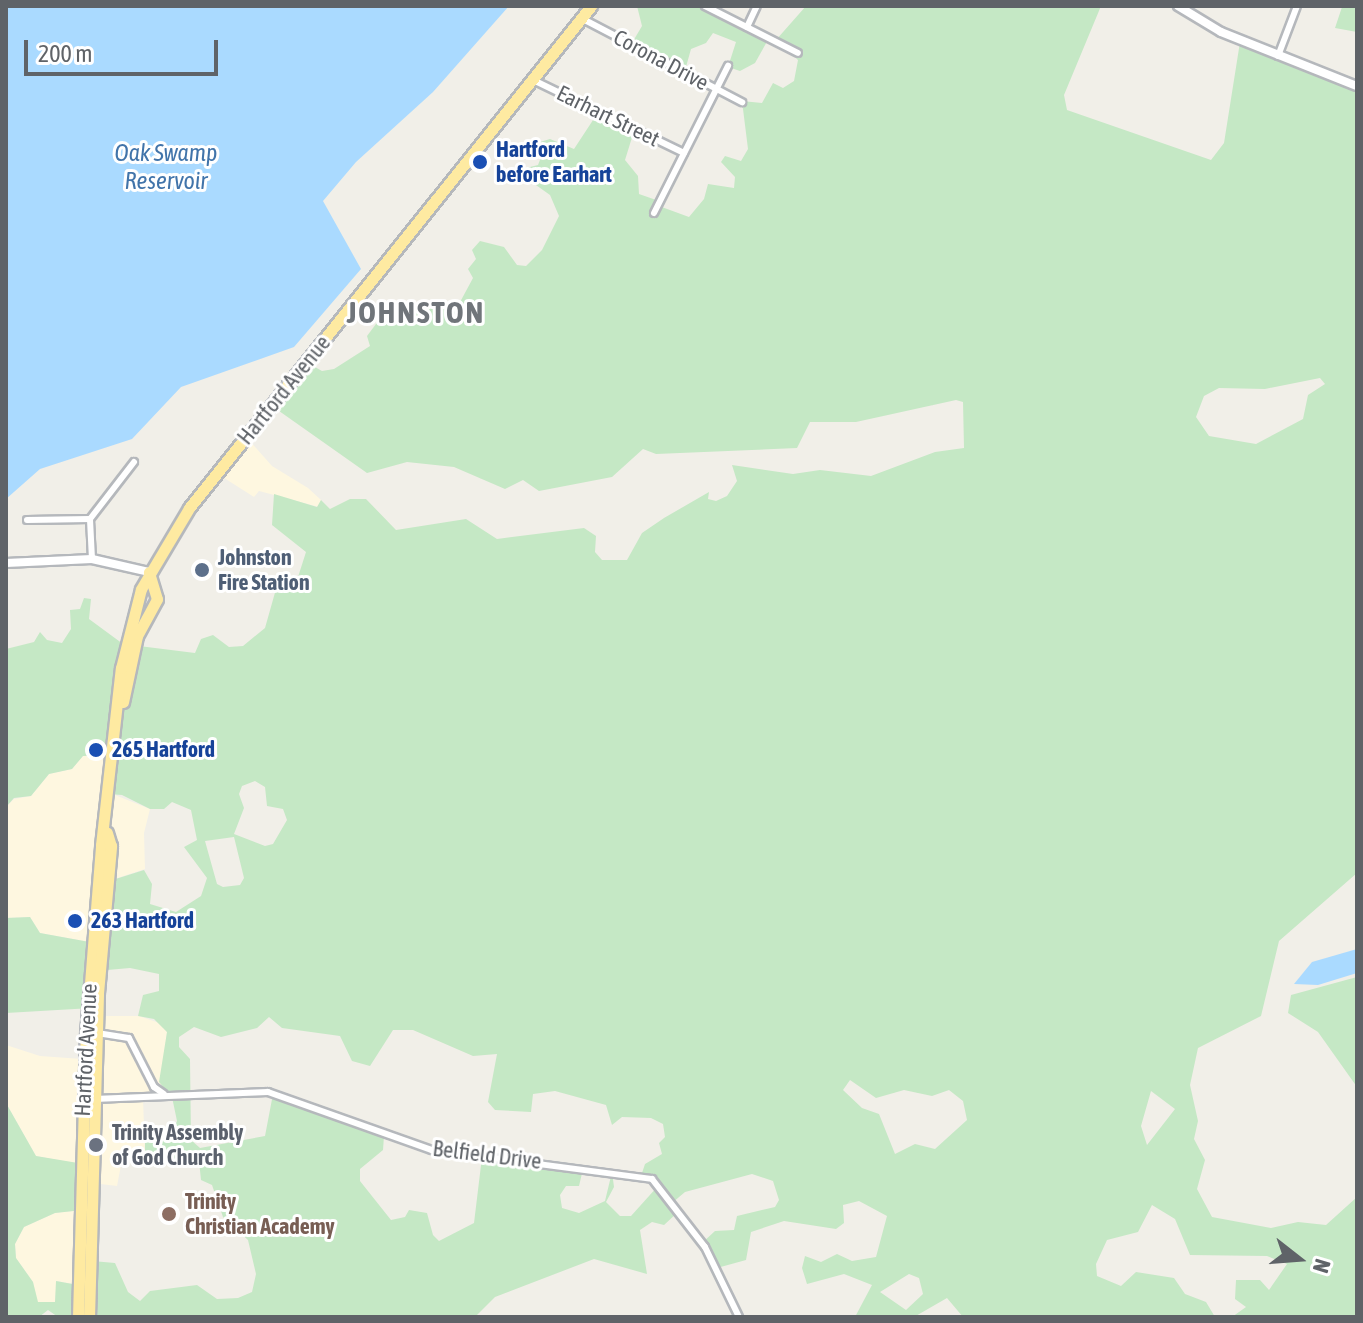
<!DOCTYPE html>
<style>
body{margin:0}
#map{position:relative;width:1363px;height:1323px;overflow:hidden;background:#f1efe8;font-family:"Asap Condensed",sans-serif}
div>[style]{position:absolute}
.commercial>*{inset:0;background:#fef7e0}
.green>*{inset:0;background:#c5e8c5}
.water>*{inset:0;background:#aadaff}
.roads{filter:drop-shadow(2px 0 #b5b8bc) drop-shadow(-2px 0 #b5b8bc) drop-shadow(0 2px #b5b8bc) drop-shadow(0 -2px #b5b8bc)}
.minor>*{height:6px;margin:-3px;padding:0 3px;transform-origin:3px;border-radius:3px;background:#fff}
.tertiary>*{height:8px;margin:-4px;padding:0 4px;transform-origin:4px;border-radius:4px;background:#fff}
.trunk>*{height:11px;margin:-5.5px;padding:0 5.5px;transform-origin:5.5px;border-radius:5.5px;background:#feeaa1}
.dots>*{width:22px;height:22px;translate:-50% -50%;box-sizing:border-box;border:4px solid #fff;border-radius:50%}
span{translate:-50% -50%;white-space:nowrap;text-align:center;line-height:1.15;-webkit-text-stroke:6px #fff;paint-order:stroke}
.street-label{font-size:22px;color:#5f6368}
.transit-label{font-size:22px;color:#164399;font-weight:700}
.left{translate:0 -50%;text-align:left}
.service-label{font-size:22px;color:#4e5e75;font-weight:700}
.worship-label{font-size:22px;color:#5b616d;font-weight:700}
.education-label{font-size:22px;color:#785e54;font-weight:700}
.water-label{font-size:24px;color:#4174aa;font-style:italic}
.district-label{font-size:30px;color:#70757a;font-weight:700;letter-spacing:2px}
.frame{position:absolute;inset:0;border:8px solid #5f6368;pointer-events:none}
.north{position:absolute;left:1259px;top:1219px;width:80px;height:80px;-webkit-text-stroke:6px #fff;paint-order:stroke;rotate:107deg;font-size:22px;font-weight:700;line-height:32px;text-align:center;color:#5f6368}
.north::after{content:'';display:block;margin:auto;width:28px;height:36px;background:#5f6368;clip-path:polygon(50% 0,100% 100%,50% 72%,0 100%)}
.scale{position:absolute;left:24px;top:40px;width:194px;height:36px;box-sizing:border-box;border:4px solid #5f6368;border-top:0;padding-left:10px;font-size:24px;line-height:28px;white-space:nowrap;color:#5f6368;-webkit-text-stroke:6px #fff;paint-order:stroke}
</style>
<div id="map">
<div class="commercial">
<div style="clip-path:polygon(248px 439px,272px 466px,308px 488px,321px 500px,319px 507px,259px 491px,254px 497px,221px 476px)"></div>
<div style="clip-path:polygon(110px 755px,115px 795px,150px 809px,144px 833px,145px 869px,102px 883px,95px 943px,40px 933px,30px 917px,6px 918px,6px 807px,14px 799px,31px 796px,49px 774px,72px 769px,83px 756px)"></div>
<div style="clip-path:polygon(92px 1016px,139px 1016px,162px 1024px,167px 1032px,160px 1096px,143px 1099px,145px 1152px,123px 1155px,117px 1186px,84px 1182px,84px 1165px,36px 1156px,6px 1103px,6px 1045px,40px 1056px,82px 1059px)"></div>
<div style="clip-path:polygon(81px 1210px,78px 1285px,57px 1281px,55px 1302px,37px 1302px,33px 1282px,16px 1258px,15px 1244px,24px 1227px,55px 1213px)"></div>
</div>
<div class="green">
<div style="clip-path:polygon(637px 6px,707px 6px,769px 38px,755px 63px,740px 71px,728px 67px,736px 42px,713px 33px,706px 43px,691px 49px,684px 74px,629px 48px,642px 26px)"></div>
<div style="clip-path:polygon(evenodd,806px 6px,1101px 6px,1064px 95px,1067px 110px,1211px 160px,1224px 143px,1240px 42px,1357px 86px,1357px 873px,1279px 941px,1261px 1016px,1198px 1048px,1190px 1085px,1198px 1121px,1194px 1139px,1205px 1160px,1197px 1189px,1212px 1217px,1271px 1228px,1298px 1222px,1326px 1225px,1357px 1197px,1357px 1317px,1232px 1317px,1246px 1307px,1235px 1299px,1236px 1280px,1260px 1280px,1269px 1290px,1287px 1264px,1267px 1256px,1190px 1255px,1175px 1219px,1152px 1205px,1138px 1232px,1107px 1240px,1096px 1264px,1097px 1276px,1121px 1286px,1136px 1272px,1174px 1278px,1185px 1294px,1206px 1302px,1215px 1317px,963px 1317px,947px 1298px,914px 1317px,855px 1317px,872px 1285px,844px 1274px,807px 1284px,802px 1268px,805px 1256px,821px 1262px,837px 1254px,852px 1261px,876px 1257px,887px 1216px,859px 1201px,843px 1205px,844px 1223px,836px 1229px,784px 1221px,751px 1232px,746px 1260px,717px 1268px,702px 1243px,715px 1231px,734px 1230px,737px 1216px,775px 1207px,779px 1200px,773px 1181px,752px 1174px,685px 1192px,672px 1203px,677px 1213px,664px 1225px,652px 1222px,640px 1230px,647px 1274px,594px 1259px,495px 1297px,475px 1317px,58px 1317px,48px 1310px,39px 1317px,6px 1317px,6px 1103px,36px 1156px,84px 1164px,83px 1210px,55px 1213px,24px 1227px,15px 1244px,16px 1258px,33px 1282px,38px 1302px,55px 1302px,56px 1281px,78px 1285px,81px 1260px,115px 1263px,128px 1292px,140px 1301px,150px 1291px,197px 1285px,217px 1299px,238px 1298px,252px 1292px,256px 1274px,248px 1240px,223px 1217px,212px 1185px,201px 1180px,199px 1161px,145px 1155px,145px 1135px,171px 1135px,177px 1121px,172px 1097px,159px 1082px,167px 1032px,154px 1019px,138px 1016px,143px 995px,159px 991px,159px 974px,130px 968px,96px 971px,92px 1008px,6px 1013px,6px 918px,30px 917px,40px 933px,95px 943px,103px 883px,144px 870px,152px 884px,150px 904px,176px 912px,201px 896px,207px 878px,184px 847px,197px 840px,191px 810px,172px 802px,164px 809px,150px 809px,122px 795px,108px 794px,110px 755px,83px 756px,72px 769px,49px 774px,31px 796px,14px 798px,6px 807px,6px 649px,34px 642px,40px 632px,47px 640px,62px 643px,71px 629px,70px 610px,80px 609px,84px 598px,91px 599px,89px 619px,123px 644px,195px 653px,201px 639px,213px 635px,229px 647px,243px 646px,265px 628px,276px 589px,298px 577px,306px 552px,272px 525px,274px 494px,317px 507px,321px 500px,330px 509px,350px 499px,366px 499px,396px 530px,466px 519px,497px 539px,584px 528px,596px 536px,595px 552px,602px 560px,627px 560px,642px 533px,664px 518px,709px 492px,708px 499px,716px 501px,727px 496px,737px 481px,732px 465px,793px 474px,820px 470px,871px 476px,935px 452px,964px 448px,963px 402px,956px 400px,856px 422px,810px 422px,797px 448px,656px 454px,643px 449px,612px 477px,539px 491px,523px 480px,505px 489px,454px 467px,407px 462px,367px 473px,272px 406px,306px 362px,322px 371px,334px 369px,370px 346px,367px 336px,379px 320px,377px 308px,396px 319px,409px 306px,425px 310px,435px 301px,447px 308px,459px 304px,473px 278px,468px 269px,476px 259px,472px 250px,480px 241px,504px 247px,517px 265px,526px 266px,542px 250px,559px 216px,550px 195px,526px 178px,526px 168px,538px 165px,543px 152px,540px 142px,550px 139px,574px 149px,597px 114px,634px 131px,625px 160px,638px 176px,639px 194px,659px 201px,659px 206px,689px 217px,704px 199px,708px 184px,734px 188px,735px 177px,721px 162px,725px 156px,741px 161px,748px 149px,742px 101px,762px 103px,773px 83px,783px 88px,794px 81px,798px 60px,776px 40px,806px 6px,1320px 378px,1325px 384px,1308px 395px,1303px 419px,1256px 444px,1209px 436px,1196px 417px,1204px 396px,1219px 388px,1265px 389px,1320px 378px,806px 6px,255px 781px,265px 787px,267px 806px,283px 809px,287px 820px,273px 844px,265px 846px,234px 834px,244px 808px,239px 794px,242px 786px,255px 781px,806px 6px,234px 837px,244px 878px,240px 885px,223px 887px,217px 884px,205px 841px,234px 837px,806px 6px,269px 1017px,282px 1028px,340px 1036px,352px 1061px,370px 1066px,393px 1030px,413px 1030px,473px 1056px,497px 1054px,488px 1102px,495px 1110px,531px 1112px,533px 1094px,555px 1091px,606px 1105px,612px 1125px,622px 1117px,651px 1118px,663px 1124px,665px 1137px,659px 1143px,662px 1154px,645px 1164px,641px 1176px,658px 1186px,631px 1216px,620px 1216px,606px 1202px,614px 1187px,612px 1172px,605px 1201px,579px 1213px,562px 1208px,560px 1195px,566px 1186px,579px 1186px,583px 1169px,482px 1157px,474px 1223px,439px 1241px,433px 1235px,427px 1213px,409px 1210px,405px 1217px,391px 1220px,360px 1181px,360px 1169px,383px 1150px,384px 1136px,273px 1094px,265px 1136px,200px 1148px,191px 1140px,190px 1059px,179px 1047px,179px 1037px,194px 1027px,221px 1037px,257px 1028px,269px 1017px,806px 6px,850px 1080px,876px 1098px,904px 1090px,932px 1096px,949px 1090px,963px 1101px,967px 1120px,935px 1149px,915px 1144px,895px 1154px,879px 1114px,862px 1108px,843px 1090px,850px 1080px,806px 6px,1151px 1091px,1175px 1109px,1147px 1145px,1141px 1126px,1151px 1091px,806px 6px,909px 1274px,919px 1278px,923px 1294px,906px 1310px,880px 1292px,909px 1274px)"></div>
<div style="clip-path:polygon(1357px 6px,1357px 32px,1335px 28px,1342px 7px)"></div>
<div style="clip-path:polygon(1357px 977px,1357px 1087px,1318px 1032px,1288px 1013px,1291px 995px)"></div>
</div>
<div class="water">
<div style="clip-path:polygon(6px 6px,509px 6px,433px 92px,356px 162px,323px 201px,361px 269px,294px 347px,181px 387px,132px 439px,40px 469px,6px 499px)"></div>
<div style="clip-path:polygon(1357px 949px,1357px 973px,1318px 985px,1294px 984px,1312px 962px)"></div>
</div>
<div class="roads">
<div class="minor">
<div style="left:705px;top:6px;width:104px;rotate:26.8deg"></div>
<div style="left:581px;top:18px;width:182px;rotate:27.6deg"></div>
<div style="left:747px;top:27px;width:23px;rotate:-65deg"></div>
<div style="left:1278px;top:56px;width:53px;rotate:-69.2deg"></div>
<div style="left:531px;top:79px;width:170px;rotate:25.8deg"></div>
<div style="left:654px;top:213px;width:165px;rotate:-63.3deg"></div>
<div style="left:27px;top:520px;width:63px;rotate:-0.9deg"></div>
<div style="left:92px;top:559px;width:40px;rotate:-92.9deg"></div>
<div style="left:90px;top:519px;width:72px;rotate:-52.3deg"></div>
<div style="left:97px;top:1033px;width:32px;rotate:9deg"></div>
<div style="left:129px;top:1038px;width:55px;rotate:63deg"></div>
<div style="left:154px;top:1087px;width:12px;rotate:35deg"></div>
<div style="left:94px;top:1099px;width:174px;rotate:-2.3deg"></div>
<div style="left:268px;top:1092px;width:174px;rotate:19.5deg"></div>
<div style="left:432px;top:1150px;width:222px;rotate:7.5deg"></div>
<div style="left:652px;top:1179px;width:86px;rotate:52.1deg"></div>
<div style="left:705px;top:1247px;width:78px;rotate:64.1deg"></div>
</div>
<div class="tertiary">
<div style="left:1178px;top:6px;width:50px;rotate:31.2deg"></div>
<div style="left:1221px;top:32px;width:146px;rotate:21.7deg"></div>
<div style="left:6px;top:563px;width:86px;rotate:-2.7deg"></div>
<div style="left:92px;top:559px;width:58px;rotate:12.8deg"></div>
</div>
<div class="trunk">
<div style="left:123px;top:702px;width:67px;rotate:-78deg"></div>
<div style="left:137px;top:636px;width:42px;rotate:-61.6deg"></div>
<div style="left:157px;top:599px;width:28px;rotate:-107deg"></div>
<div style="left:78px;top:1317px;width:284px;rotate:-88.4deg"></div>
<div style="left:86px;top:1033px;width:189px;rotate:-85.4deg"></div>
<div style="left:101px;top:845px;width:178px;rotate:-83.6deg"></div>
<div style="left:121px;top:668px;width:81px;rotate:-75.8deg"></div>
<div style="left:141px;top:589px;width:94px;rotate:-59.3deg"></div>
<div style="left:189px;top:508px;width:643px;rotate:-51.31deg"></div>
<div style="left:89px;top:1317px;width:324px;rotate:-88.4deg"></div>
<div style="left:98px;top:993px;width:148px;rotate:-84.9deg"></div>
<div style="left:111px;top:846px;width:14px;rotate:-107deg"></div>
</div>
</div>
<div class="dots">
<div style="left:480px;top:162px;background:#1a4fb4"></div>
<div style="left:202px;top:570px;background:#5c6f8a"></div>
<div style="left:96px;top:750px;background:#1a4fb4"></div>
<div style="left:75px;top:921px;background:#1a4fb4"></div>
<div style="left:96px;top:1145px;background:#6b7280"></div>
<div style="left:169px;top:1214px;background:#8d6e63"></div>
</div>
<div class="street-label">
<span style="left:661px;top:60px;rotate:28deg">Corona Drive</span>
<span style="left:608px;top:116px;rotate:26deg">Earhart Street</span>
<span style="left:284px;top:390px;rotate:-51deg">Hartford Avenue</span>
<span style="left:86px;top:1050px;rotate:-87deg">Hartford Avenue</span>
<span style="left:487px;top:1155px;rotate:7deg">Belfield Drive</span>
</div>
<div class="transit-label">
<span class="left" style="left:496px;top:162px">Hartford<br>before Earhart</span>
<span class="left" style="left:112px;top:750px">265 Hartford</span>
<span class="left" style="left:91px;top:921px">263 Hartford</span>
</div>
<div class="service-label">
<span class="left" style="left:218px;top:570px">Johnston<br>Fire Station</span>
</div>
<div class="worship-label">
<span class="left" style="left:112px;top:1145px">Trinity Assembly<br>of God Church</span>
</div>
<div class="education-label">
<span class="left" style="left:185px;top:1214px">Trinity<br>Christian Academy</span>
</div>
<div class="water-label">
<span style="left:166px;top:167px">Oak Swamp<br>Reservoir</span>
</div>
<div class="district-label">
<span style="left:416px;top:312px">JOHNSTON</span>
</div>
<div class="frame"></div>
<div class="north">N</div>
<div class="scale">200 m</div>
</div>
